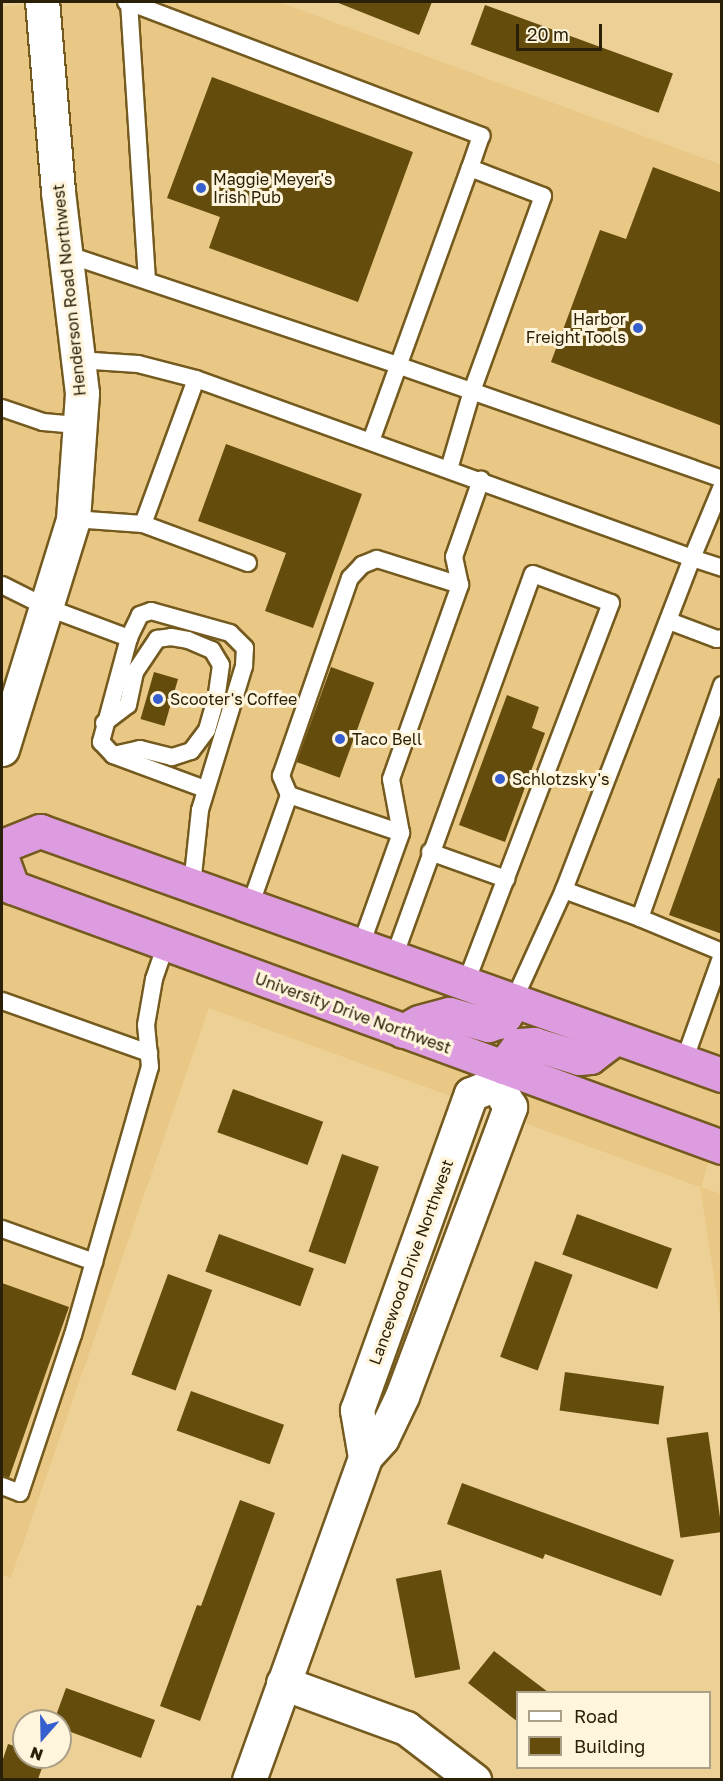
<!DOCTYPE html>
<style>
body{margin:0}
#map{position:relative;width:723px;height:1781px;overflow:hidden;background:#edd095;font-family:"Golos Text",sans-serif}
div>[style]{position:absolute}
.built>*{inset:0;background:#e8c884}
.building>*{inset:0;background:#644c0d;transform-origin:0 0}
.roads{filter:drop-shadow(2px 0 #745a1f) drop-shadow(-2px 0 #745a1f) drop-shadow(0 2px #745a1f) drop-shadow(0 -2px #745a1f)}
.service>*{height:16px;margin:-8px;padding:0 8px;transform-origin:8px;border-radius:8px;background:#fff}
.minor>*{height:33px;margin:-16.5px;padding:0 16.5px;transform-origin:16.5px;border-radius:16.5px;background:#fff}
.trunk>*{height:33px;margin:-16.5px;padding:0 16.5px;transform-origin:16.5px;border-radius:16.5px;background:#de9ce0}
.dots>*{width:16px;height:16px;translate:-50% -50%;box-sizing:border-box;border:3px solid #fff4dc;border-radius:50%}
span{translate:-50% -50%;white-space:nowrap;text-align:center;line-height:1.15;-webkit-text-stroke:6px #fff4dc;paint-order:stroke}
.poi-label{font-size:16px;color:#2a2007}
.left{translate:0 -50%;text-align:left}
.right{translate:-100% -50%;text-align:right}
.street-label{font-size:16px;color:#2a2007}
.frame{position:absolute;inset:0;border:3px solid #2a2007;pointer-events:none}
.legend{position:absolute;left:516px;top:1691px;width:195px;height:78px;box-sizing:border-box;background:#fff4dc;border:2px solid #aa9f87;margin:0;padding:8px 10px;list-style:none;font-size:18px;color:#2a2007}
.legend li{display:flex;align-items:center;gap:12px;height:30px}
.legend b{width:30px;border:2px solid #aa9f87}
.north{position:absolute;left:12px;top:1709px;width:60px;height:60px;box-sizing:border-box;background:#fff4dc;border:2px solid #aa9f87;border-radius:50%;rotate:200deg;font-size:16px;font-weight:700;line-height:24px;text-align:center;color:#2a2007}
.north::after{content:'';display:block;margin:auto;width:21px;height:27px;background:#355fcf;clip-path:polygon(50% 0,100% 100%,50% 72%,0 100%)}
.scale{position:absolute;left:516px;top:24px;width:86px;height:27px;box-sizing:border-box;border:3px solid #2a2007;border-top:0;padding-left:8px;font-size:18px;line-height:21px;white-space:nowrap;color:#2a2007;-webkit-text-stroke:4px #fff4dc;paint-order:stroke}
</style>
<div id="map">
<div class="built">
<div style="clip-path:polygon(43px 2px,279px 2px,722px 165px,722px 1118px,701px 1187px,721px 1194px,721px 1322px,700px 1187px,209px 1008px,11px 1578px,2px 1575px,2px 7px)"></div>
</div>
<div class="building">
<div style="clip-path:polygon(336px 2px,432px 2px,419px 35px)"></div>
<div style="left:485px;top:5px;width:200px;height:42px;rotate:20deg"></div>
<div style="clip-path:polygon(212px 77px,413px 152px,358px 302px,209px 248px,220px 217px,167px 198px)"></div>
<div style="clip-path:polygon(653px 167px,722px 193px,722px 426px,551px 362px,600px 230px,626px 239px)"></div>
<div style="clip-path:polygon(226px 444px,362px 494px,313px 628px,265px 611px,286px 553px,198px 521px)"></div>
<div style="left:331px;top:667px;width:46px;height:101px;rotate:20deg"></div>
<div style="left:154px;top:672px;width:25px;height:49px;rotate:16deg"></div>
<div style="clip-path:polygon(507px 695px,539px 707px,532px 728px,545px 733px,505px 842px,459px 825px)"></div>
<div style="clip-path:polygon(718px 778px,722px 779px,722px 934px,669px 915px)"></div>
<div style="left:233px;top:1089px;width:96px;height:46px;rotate:20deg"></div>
<div style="left:342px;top:1154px;width:39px;height:103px;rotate:19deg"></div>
<div style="left:577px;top:1214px;width:101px;height:43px;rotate:20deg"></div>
<div style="left:219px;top:1234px;width:101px;height:40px;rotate:20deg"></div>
<div style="left:535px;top:1261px;width:40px;height:102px;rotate:20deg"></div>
<div style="left:168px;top:1274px;width:47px;height:107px;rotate:20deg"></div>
<div style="clip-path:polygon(2px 1283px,69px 1307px,9px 1478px,2px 1476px)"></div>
<div style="left:565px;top:1372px;width:100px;height:39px;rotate:8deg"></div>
<div style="left:191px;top:1391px;width:99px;height:42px;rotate:20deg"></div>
<div style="left:708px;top:1432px;width:101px;height:42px;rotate:82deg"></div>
<div style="clip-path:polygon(462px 1483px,674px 1560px,661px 1596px,545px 1554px,543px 1559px,447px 1524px)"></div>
<div style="clip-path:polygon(240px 1500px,275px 1513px,200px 1721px,160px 1706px,197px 1605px,201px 1606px)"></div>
<div style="left:441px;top:1570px;width:101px;height:46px;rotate:79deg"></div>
<div style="clip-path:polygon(494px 1651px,548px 1692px,518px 1692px,518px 1722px,468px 1683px)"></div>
<div style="clip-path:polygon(66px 1688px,155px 1720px,141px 1758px,60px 1728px,60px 1721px,54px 1721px)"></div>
<div style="clip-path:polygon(8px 1744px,24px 1749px,24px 1757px,46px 1757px,38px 1779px,2px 1779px,2px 1762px)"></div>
</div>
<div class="roads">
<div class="service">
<div style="left:126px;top:2px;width:3px"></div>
<div style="left:129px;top:2px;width:279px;rotate:86.3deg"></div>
<div style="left:129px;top:2px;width:377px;rotate:20.8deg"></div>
<div style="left:481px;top:136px;width:34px;rotate:109deg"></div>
<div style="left:66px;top:254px;width:349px;rotate:18.5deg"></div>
<div style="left:397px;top:365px;width:344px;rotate:19.3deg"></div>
<div style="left:78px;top:360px;width:60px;rotate:3.8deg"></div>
<div style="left:138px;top:364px;width:60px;rotate:14.5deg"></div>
<div style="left:196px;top:379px;width:527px;rotate:19.84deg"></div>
<div style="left:692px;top:558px;width:356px;rotate:111.1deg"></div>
<div style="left:564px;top:890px;width:123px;rotate:114.5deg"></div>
<div style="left:2px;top:408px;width:43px;rotate:18.9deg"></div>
<div style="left:43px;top:422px;width:37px;rotate:5deg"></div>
<div style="left:371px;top:441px;width:290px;rotate:-70.1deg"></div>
<div style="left:470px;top:168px;width:78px;rotate:21deg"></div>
<div style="left:543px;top:196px;width:208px;rotate:110deg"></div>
<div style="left:472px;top:391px;width:81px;rotate:106.4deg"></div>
<div style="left:722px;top:486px;width:78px;rotate:112.6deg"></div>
<div style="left:692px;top:558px;width:32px;rotate:18deg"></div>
<div style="left:73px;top:519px;width:70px;rotate:4.1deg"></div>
<div style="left:143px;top:524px;width:154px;rotate:-69.9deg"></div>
<div style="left:143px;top:524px;width:112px;rotate:20.4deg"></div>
<div style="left:2px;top:585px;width:49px;rotate:26.6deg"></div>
<div style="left:46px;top:607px;width:89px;rotate:20.5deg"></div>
<div style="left:669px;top:621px;width:51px;rotate:20.6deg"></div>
<div style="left:717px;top:639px;width:5px;rotate:-11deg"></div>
<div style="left:722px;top:685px;width:247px;rotate:109.4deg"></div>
<div style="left:640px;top:918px;width:89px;rotate:22.5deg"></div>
<div style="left:104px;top:723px;width:30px;rotate:-37deg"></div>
<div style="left:128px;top:705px;width:34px;rotate:-78deg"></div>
<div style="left:135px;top:672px;width:40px;rotate:-56deg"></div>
<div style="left:157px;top:639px;width:14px;rotate:-8deg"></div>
<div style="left:171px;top:637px;width:17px;rotate:10deg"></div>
<div style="left:188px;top:640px;width:26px;rotate:23deg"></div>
<div style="left:212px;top:650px;width:17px;rotate:59deg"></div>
<div style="left:221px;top:665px;width:30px;rotate:98deg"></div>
<div style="left:217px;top:695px;width:36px;rotate:106deg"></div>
<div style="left:207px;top:730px;width:26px;rotate:127deg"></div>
<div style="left:191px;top:751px;width:20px;rotate:162deg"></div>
<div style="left:172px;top:757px;width:33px;rotate:-166deg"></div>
<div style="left:140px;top:749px;width:27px;rotate:167deg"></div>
<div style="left:289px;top:795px;width:118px;rotate:18.7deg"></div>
<div style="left:430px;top:852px;width:81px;rotate:19.6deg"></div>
<div style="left:192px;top:885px;width:75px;rotate:-83.9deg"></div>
<div style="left:200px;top:810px;width:151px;rotate:-73deg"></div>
<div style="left:244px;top:666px;width:18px;rotate:-87deg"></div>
<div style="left:245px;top:648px;width:21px;rotate:-135deg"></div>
<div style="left:230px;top:633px;width:82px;rotate:-164.4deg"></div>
<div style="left:151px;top:611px;width:12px;rotate:160deg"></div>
<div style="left:140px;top:615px;width:25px;rotate:116deg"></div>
<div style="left:129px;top:638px;width:108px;rotate:105.1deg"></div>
<div style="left:101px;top:742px;width:18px;rotate:47deg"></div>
<div style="left:113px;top:755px;width:98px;rotate:20.3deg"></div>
<div style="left:564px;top:890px;width:81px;rotate:20.2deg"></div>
<div style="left:250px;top:906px;width:118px;rotate:-70.6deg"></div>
<div style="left:289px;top:795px;width:21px;rotate:-113deg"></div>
<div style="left:281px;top:776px;width:210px;rotate:-70.8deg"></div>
<div style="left:350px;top:578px;width:18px;rotate:-47deg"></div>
<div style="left:362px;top:565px;width:16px;rotate:-22deg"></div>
<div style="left:377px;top:559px;width:87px;rotate:17.4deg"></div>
<div style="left:361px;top:945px;width:119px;rotate:-70.3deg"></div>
<div style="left:401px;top:833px;width:55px;rotate:-100.5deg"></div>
<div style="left:391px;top:779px;width:206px;rotate:-70.4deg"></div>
<div style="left:460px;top:585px;width:29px;rotate:-102deg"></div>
<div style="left:454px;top:557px;width:82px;rotate:-70.7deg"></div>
<div style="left:394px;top:957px;width:407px;rotate:-70.1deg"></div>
<div style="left:533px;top:574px;width:83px;rotate:20.4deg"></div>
<div style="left:611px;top:603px;width:407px;rotate:110.9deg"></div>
<div style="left:2px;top:1001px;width:156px;rotate:19.5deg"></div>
<div style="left:684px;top:1061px;width:113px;rotate:-70.3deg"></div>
<div style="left:2px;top:1229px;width:98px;rotate:19.7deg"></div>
<div style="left:2px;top:1486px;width:19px;rotate:21deg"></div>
<div style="left:20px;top:1493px;width:167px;rotate:-71.5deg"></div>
<div style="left:73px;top:1335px;width:279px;rotate:-74deg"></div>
<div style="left:150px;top:1067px;width:42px;rotate:-95.4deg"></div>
<div style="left:146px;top:1025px;width:47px;rotate:-80.1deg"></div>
<div style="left:154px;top:979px;width:37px;rotate:-71deg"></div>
</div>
<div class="minor">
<div style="left:2px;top:749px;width:241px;rotate:-72.8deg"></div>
<div style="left:73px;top:519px;width:126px;rotate:-85.9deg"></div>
<div style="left:82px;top:393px;width:203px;rotate:-96.8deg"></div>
<div style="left:58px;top:191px;width:190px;rotate:-94.8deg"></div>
<div style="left:365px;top:1457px;width:48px;rotate:-99.7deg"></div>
<div style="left:357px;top:1410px;width:336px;rotate:-70.2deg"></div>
<div style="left:471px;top:1094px;width:27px;rotate:-22deg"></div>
<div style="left:496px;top:1084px;width:18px;rotate:-68deg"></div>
<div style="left:283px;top:1683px;width:131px;rotate:20.1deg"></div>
<div style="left:406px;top:1728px;width:86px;rotate:37.4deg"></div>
<div style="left:249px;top:1780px;width:343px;rotate:-70.2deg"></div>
<div style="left:365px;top:1457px;width:25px;rotate:-48deg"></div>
<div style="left:382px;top:1438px;width:47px;rotate:-64.5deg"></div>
<div style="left:402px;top:1396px;width:309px;rotate:-69.5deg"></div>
<div style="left:510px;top:1107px;width:27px;rotate:-121deg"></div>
</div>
<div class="trunk">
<div style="left:2px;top:846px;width:41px;rotate:-21.5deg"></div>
<div style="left:40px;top:831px;width:724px;rotate:19.69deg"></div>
<div style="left:2px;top:859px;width:30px;rotate:70deg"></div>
<div style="left:12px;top:887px;width:756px;rotate:20.11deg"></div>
<div style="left:403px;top:1031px;width:18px;rotate:-29deg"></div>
<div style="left:419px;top:1022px;width:31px;rotate:-15deg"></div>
<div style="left:449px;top:1014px;width:41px;rotate:15.8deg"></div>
<div style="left:488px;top:1025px;width:10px;rotate:-17deg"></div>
<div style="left:498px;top:1022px;width:9px;rotate:-41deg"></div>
<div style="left:505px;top:1016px;width:16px;rotate:-60deg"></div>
<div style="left:503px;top:1067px;width:27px;rotate:-54deg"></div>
<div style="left:519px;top:1045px;width:15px;rotate:-4deg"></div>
<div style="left:534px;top:1044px;width:47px;rotate:17.3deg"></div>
<div style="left:579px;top:1058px;width:11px;rotate:-5deg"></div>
<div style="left:590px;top:1057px;width:31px;rotate:-37deg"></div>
</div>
</div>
<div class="dots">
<div style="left:201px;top:188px;background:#355fcf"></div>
<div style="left:638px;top:328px;background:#355fcf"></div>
<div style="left:158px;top:699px;background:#355fcf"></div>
<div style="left:340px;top:739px;background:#355fcf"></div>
<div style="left:500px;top:779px;background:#355fcf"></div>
</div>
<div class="poi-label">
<span class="left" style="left:213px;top:188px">Maggie Meyer's<br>Irish Pub</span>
<span class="right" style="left:626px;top:328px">Harbor<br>Freight Tools</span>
<span class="left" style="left:170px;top:699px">Scooter's Coffee</span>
<span class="left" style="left:352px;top:739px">Taco Bell</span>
<span class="left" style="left:512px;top:779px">Schlotzsky's</span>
</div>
<div class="street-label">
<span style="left:69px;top:290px;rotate:-96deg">Henderson Road Northwest</span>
<span style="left:353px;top:1013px;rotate:20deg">University Drive Northwest</span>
<span style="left:411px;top:1262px;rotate:-70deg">Lancewood Drive Northwest</span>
</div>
<div class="frame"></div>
<ul class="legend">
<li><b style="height:8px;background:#fff"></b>Road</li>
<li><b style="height:16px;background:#644c0d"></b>Building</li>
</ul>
<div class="north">N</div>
<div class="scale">20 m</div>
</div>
